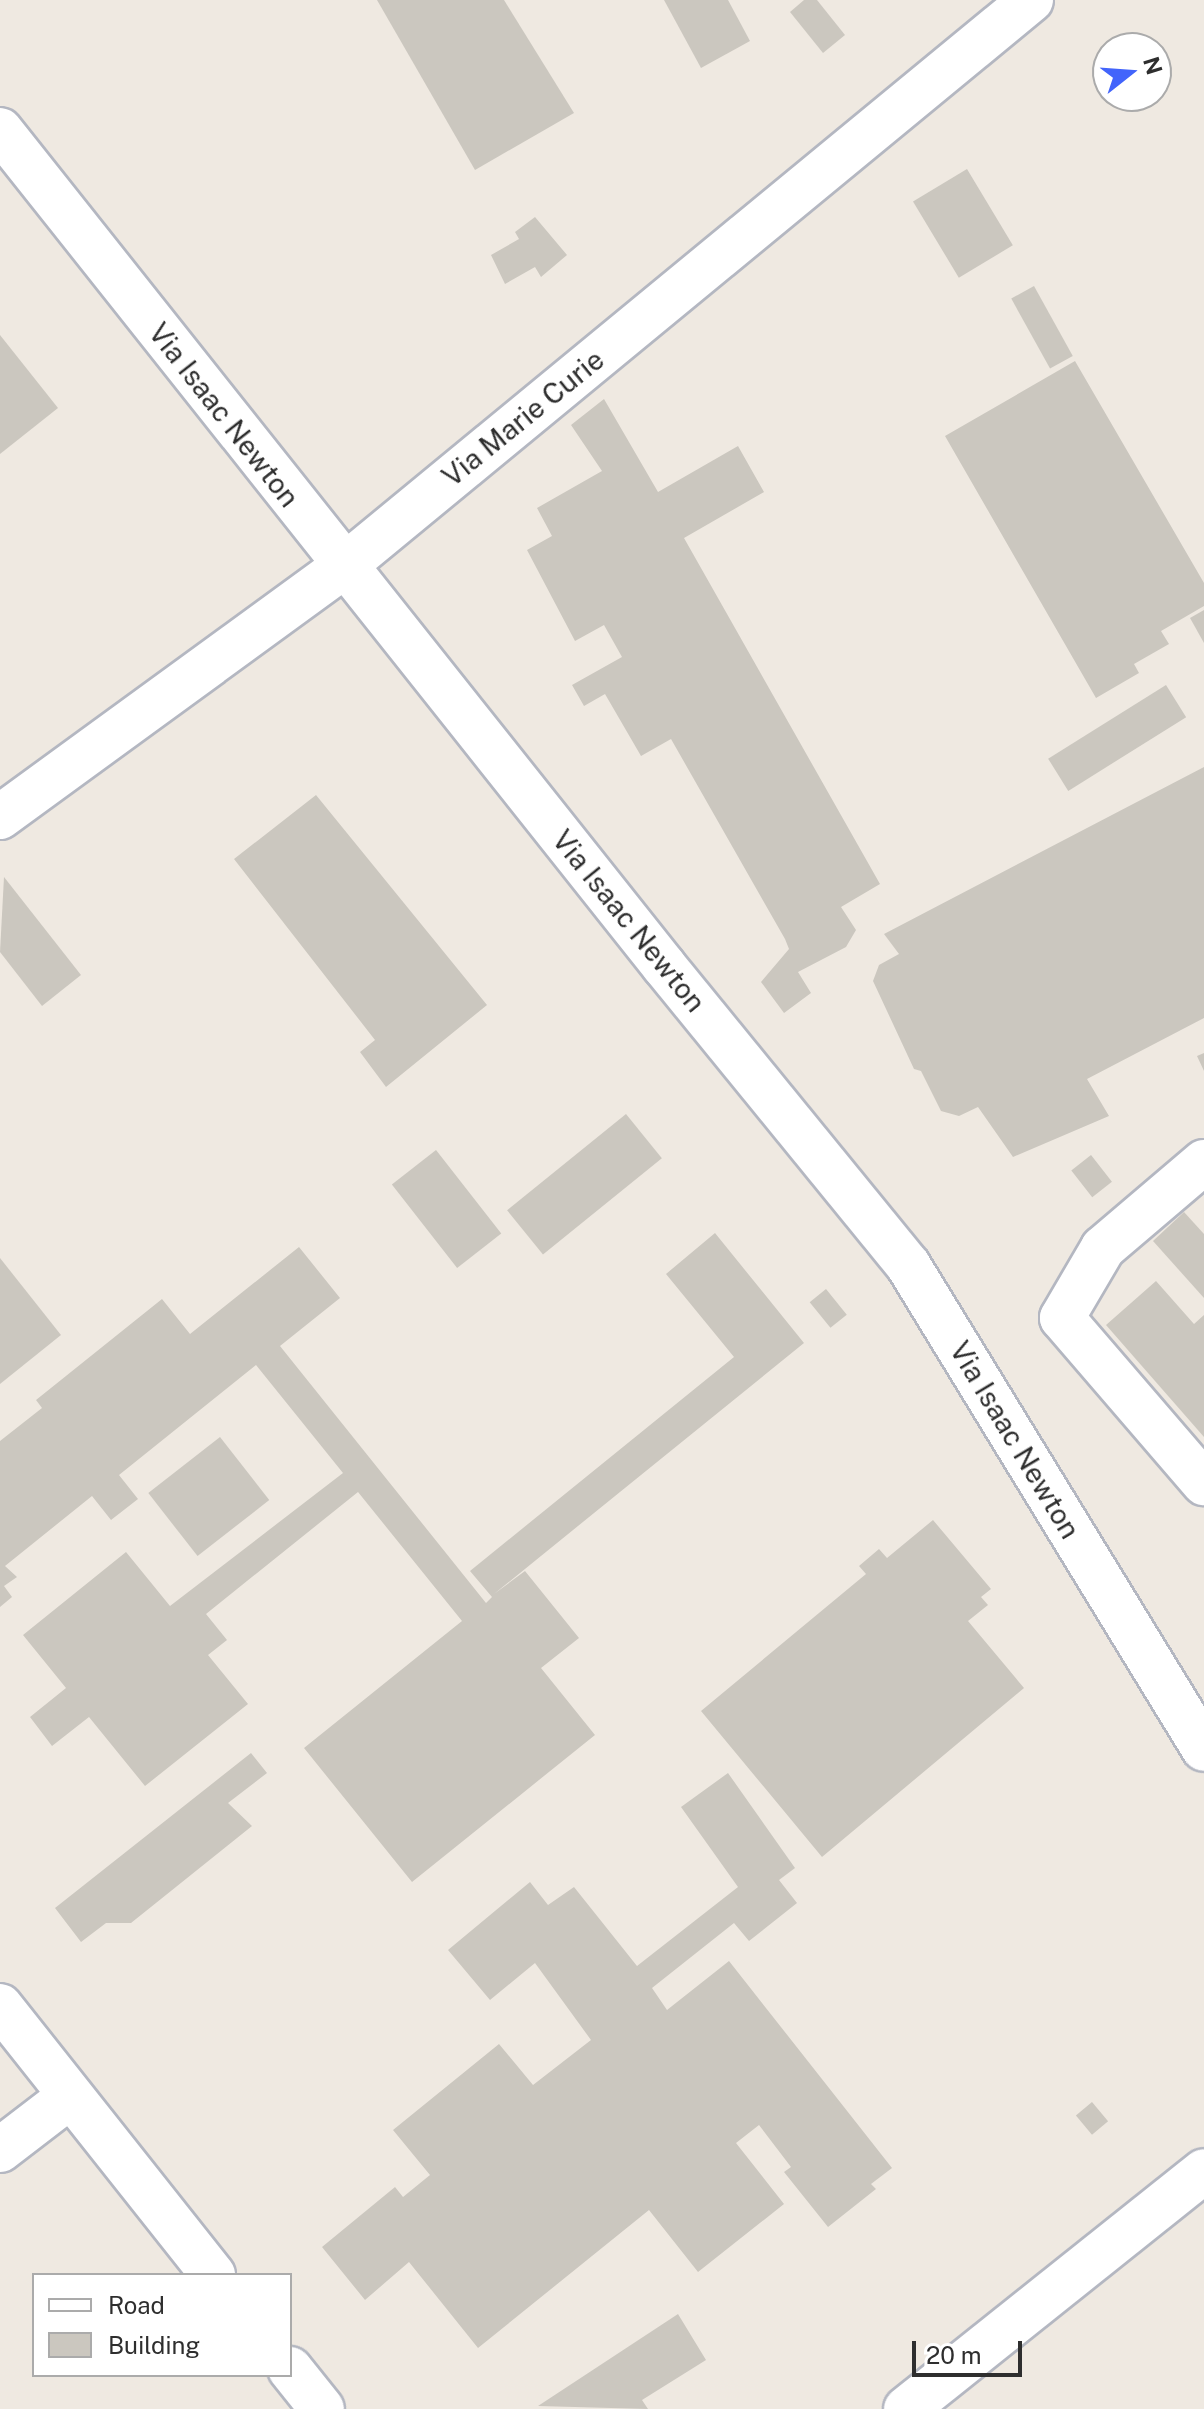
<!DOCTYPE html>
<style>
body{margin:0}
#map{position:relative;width:1204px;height:2409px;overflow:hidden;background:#efe9e1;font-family:"Public Sans",sans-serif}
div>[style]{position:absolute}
.building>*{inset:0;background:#cbc7bf;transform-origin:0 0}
.roads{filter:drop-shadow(2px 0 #b4b7c1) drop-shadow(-2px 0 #b4b7c1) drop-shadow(0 2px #b4b7c1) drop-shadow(0 -2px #b4b7c1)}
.minor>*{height:44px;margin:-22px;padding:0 22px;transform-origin:22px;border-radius:22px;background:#fff}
span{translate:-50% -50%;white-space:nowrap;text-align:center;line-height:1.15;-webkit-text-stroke:8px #fff;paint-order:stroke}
.street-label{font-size:28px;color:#2e2e2e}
.legend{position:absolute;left:32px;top:2273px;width:260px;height:104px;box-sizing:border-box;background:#fff;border:2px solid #ababab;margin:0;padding:10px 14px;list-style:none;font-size:24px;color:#2e2e2e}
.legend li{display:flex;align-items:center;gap:16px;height:40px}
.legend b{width:40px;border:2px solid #ababab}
.north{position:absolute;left:1092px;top:32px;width:80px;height:80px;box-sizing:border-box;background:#fff;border:2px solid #ababab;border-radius:50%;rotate:73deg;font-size:22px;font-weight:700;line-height:32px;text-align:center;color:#2e2e2e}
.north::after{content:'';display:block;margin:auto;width:28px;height:36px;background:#4264fb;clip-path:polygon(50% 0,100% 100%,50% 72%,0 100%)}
.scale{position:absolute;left:912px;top:2341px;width:110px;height:36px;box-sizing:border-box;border:4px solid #2e2e2e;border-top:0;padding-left:10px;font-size:24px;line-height:28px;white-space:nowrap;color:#2e2e2e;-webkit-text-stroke:6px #fff;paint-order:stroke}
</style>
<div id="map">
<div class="building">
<div style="clip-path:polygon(377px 0,504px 0,574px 113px,475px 170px)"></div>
<div style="clip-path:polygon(664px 0,728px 0,750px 41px,701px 68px)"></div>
<div style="clip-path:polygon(804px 0,817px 0,845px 35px,823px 53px,790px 12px)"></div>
<div style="left:967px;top:169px;width:89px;height:63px;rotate:59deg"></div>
<div style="clip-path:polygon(535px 217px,567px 255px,541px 277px,535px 267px,505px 284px,491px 255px,519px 239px,515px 232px)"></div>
<div style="left:1034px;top:286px;width:80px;height:26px;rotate:61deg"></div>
<div style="clip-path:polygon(0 335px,58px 408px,0 454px)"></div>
<div style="clip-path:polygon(1075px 361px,1204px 583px,1204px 606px,1161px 631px,1169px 644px,1134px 664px,1139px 673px,1096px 698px,945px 436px)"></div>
<div style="clip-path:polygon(604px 399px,658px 492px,738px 446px,764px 492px,684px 538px,880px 884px,841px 907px,856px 930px,846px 947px,798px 972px,811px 993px,784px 1013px,761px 982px,789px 949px,785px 939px,671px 739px,641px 756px,605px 694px,584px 706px,572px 685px,622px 657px,604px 625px,575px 641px,527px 550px,552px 536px,537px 508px,602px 471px,571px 425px)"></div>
<div style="clip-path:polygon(1204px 610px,1204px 643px,1190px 618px)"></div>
<div style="left:1166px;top:685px;width:38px;height:139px;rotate:58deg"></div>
<div style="clip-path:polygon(1204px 767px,1204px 1018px,1087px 1079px,1109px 1116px,1013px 1157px,978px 1107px,959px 1116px,941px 1111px,921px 1071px,914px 1069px,873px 981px,879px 965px,899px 954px,884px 934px)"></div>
<div style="clip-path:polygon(316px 795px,487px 1005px,386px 1087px,360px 1052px,375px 1040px,234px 859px)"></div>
<div style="clip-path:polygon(4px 877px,81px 975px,42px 1006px,0 952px)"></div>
<div style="clip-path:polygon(1204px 1053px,1204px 1071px,1197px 1056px)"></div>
<div style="left:626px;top:1114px;width:57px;height:153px;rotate:51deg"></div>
<div style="left:436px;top:1150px;width:106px;height:56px;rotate:52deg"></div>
<div style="left:1091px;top:1155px;width:34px;height:25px;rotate:52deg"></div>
<div style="clip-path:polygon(1184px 1212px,1204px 1234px,1204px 1298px,1153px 1241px)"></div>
<div style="clip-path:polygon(715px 1233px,804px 1343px,494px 1594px,525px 1571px,579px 1638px,541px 1668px,595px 1735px,412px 1882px,304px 1748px,462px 1621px,358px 1492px,206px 1614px,227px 1640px,208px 1655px,248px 1704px,145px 1786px,89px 1717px,52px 1746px,30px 1717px,66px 1688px,23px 1635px,126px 1552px,170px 1606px,343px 1473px,256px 1365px,119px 1475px,138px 1499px,111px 1520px,92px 1496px,5px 1566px,17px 1577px,4px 1586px,12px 1597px,0 1607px,0 1441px,42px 1408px,36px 1400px,162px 1299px,190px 1334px,299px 1247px,340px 1298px,280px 1346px,486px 1603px,492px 1597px,470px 1571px,734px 1357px,666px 1274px)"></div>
<div style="clip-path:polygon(0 1258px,61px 1335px,0 1384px)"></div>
<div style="clip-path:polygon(1156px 1281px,1194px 1324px,1204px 1315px,1204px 1437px,1106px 1325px)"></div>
<div style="left:826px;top:1289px;width:33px;height:21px;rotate:51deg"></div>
<div style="left:220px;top:1437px;width:80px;height:91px;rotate:52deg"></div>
<div style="clip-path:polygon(933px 1520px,991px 1589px,981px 1597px,988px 1605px,968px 1621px,1024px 1688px,822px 1857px,701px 1711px,866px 1574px,859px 1566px,879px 1549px,887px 1558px)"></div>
<div style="clip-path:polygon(251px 1753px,267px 1773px,228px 1803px,252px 1826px,131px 1923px,106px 1923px,81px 1942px,55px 1908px)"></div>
<div style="clip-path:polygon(728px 1773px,795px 1868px,779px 1880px,797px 1903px,749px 1941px,734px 1923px,652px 1988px,667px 2010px,729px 1961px,892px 2168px,871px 2184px,876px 2189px,828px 2227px,784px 2172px,791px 2167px,759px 2125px,736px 2143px,784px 2204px,698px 2272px,649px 2210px,478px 2348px,409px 2262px,365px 2300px,322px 2247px,395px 2187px,403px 2197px,430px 2175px,393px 2130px,499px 2044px,533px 2085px,591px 2040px,535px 1963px,490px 2000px,448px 1950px,530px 1882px,548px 1905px,574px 1887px,637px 1966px,738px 1887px,681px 1807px)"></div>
<div style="left:1092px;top:2102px;width:25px;height:21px;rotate:50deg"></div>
<div style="clip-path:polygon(678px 2314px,706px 2360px,642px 2400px,648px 2409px,538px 2406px)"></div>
</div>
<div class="roads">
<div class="minor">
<div style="left:0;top:130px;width:1068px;rotate:51.54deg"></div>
<div style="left:664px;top:966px;width:386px;rotate:50.8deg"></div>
<div style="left:908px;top:1265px;width:567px;rotate:58.55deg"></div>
<div style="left:0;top:817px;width:426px;rotate:-36.1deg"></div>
<div style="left:344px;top:566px;width:890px;rotate:-39.48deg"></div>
<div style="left:1204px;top:1162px;width:133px;rotate:139.6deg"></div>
<div style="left:1103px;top:1248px;width:81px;rotate:120.4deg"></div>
<div style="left:1062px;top:1318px;width:218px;rotate:49.3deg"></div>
<div style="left:0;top:2006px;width:343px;rotate:51.6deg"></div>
<div style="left:0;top:2150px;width:87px;rotate:-37.5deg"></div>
<div style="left:290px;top:2369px;width:51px;rotate:51.3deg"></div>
<div style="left:906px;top:2409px;width:381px;rotate:-38.6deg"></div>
</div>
</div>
<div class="street-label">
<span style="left:224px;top:415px;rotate:52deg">Via Isaac Newton</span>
<span style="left:523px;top:418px;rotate:-39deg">Via Marie Curie</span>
<span style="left:629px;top:921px;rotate:51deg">Via Isaac Newton</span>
<span style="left:1015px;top:1440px;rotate:59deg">Via Isaac Newton</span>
</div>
<ul class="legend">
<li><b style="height:10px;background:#fff"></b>Road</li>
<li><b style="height:22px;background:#cbc7bf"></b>Building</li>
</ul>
<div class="north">N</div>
<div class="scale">20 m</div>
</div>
